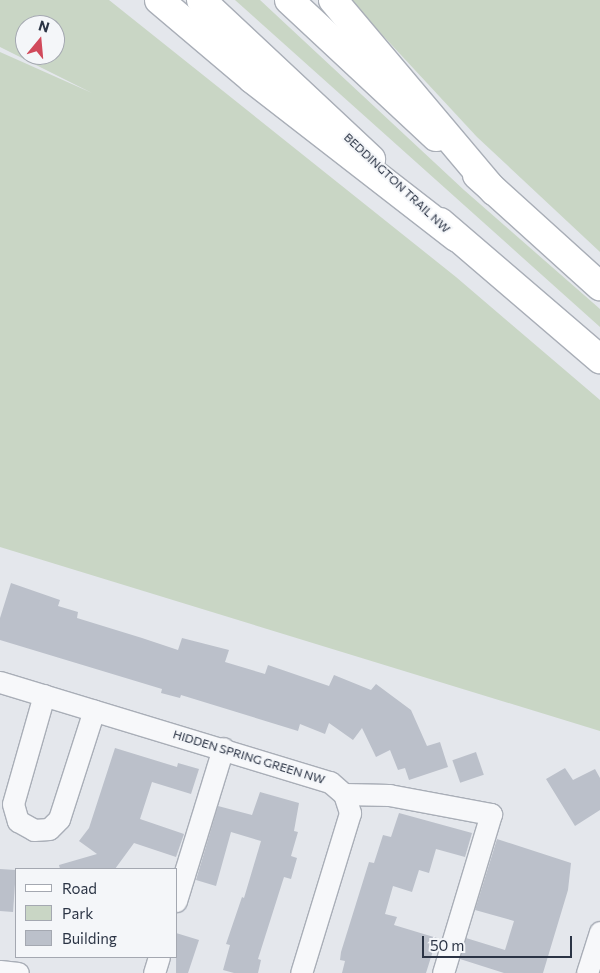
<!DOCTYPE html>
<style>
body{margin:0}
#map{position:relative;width:600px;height:973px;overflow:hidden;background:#e4e7ec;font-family:Commissioner,sans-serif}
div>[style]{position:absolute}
.green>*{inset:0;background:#c9d6c5}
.building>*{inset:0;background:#bbc0ca;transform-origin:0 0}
.roads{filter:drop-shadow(1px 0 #a9aeb7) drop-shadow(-1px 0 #a9aeb7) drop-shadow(0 1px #a9aeb7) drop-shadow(0 -1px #a9aeb7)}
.minor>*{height:21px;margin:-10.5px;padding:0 10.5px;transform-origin:10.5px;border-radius:10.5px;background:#f7f8fa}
.major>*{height:28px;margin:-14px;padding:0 14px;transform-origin:14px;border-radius:14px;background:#fff}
.highway>*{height:28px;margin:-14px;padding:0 14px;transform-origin:14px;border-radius:14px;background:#fff}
span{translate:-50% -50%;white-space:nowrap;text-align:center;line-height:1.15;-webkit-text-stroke:4px #f4f6f9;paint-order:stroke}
.street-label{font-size:12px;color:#2b3445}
.legend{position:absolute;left:15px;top:868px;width:162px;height:90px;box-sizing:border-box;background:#f4f6f9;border:1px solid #a4a8b1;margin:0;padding:6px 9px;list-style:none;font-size:15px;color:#2b3445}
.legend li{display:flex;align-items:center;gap:10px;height:25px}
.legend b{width:25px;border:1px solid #a4a8b1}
.north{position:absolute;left:15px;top:15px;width:50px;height:50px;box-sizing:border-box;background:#f4f6f9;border:1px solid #a4a8b1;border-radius:50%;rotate:17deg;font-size:14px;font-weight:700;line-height:20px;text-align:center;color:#2b3445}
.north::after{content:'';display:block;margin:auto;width:18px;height:22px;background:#d1495b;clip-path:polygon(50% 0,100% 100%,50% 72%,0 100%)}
.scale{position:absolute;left:422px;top:936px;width:150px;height:22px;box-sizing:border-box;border:2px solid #2b3445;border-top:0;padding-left:6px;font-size:15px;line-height:18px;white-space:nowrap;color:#2b3445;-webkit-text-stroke:4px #f4f6f9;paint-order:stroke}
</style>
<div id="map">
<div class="green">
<div style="clip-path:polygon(evenodd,0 0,109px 0,456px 277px,600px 400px,600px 731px,0 547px,0 52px,92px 93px,0 47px,0 0,25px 25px,55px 25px,55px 55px,25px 55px,25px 25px)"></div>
<div style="clip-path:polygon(235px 0,260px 0,464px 190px,600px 309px,600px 327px)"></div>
<div style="clip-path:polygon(350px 0,600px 0,600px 252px,477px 137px)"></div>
</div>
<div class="building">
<div style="clip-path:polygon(11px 583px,60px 600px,58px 606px,78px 612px,77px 618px,142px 638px,178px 650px,182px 638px,229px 650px,225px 662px,265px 674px,268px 665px,329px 686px,334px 675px,371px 690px,376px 684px,411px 710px,427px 746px,440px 742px,448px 767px,409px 780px,405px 768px,398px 770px,390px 750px,376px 757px,362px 728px,353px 740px,329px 723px,325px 734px,300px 724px,298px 731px,181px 695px,180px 698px,161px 693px,162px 689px,0 640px,0 618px)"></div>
<div style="clip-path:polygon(115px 748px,177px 767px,178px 763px,199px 769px,191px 794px,152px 782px,140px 819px,184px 834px,176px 857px,134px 843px,115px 869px,60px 869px,59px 865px,97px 854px,79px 841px,89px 828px)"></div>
<div style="left:476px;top:752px;width:24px;height:25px;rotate:71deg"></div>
<div style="clip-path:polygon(565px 768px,573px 780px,595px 769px,600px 778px,600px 810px,575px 826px,546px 779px)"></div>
<div style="clip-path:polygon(260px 792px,299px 803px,294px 831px,298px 832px,291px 856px,297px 858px,291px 879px,284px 877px,258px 959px,261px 960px,258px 973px,234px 973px,223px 970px,230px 945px,226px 944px,242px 897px,244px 898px,261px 841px,231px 832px,216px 886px,196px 880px,218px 806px,252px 815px)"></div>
<div style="clip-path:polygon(399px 813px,472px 833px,465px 857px,436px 849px,429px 873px,419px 870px,412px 892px,393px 886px,385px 914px,397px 917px,394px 925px,437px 938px,426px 973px,342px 973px,345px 961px,340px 960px,341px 952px,369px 862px,374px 863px,383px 835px,391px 837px)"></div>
<div style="clip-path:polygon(497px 839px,571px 863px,568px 890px,543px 973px,504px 973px,460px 959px,466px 938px,505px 950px,514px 921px,475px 910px)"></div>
<div style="left:0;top:869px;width:16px;height:42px;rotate:4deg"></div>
<div style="clip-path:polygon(176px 933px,199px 940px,188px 973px,176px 973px)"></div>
</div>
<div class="roads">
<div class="minor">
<div style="left:0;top:682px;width:345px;rotate:16.9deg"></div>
<div style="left:330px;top:782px;width:18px;rotate:41deg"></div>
<div style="left:344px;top:794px;width:20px;rotate:72deg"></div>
<div style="left:350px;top:813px;width:167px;rotate:107deg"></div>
<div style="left:44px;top:695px;width:113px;rotate:105.9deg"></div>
<div style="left:13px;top:804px;width:18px;rotate:74deg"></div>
<div style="left:18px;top:821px;width:18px;rotate:29deg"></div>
<div style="left:34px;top:830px;width:15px;rotate:-4deg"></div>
<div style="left:49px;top:829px;width:14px;rotate:-45deg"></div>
<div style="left:59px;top:819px;width:114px;rotate:-72.2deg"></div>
<div style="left:344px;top:794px;width:45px;rotate:1.3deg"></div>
<div style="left:389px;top:795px;width:104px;rotate:10.6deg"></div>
<div style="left:491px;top:814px;width:166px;rotate:106.8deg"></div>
<div style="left:176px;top:901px;width:160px;rotate:-72.9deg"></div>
<div style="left:0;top:971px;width:18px;rotate:6deg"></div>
<div style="left:154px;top:973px;width:17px;rotate:-73deg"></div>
<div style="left:587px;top:973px;width:43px;rotate:-72.4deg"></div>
</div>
<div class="major">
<div style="left:201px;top:0;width:233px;rotate:43.1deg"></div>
<div style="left:289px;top:0;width:201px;rotate:43deg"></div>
<div style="left:477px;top:175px;width:166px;rotate:42.1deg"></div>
<div style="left:440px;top:222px;width:211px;rotate:40.6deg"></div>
</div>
<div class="highway">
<div style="left:159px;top:0;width:122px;rotate:40.3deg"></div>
<div style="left:252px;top:79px;width:259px;rotate:37.8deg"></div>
<div style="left:333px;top:0;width:250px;rotate:49.9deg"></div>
</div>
</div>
<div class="street-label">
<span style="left:397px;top:183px;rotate:43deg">BEDDINGTON TRAIL NW</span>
<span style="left:249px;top:757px;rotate:17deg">HIDDEN SPRING GREEN NW</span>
</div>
<ul class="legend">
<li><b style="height:6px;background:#fff"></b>Road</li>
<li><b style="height:14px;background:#c9d6c5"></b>Park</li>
<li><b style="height:14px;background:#bbc0ca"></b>Building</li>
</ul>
<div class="north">N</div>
<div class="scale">50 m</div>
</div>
